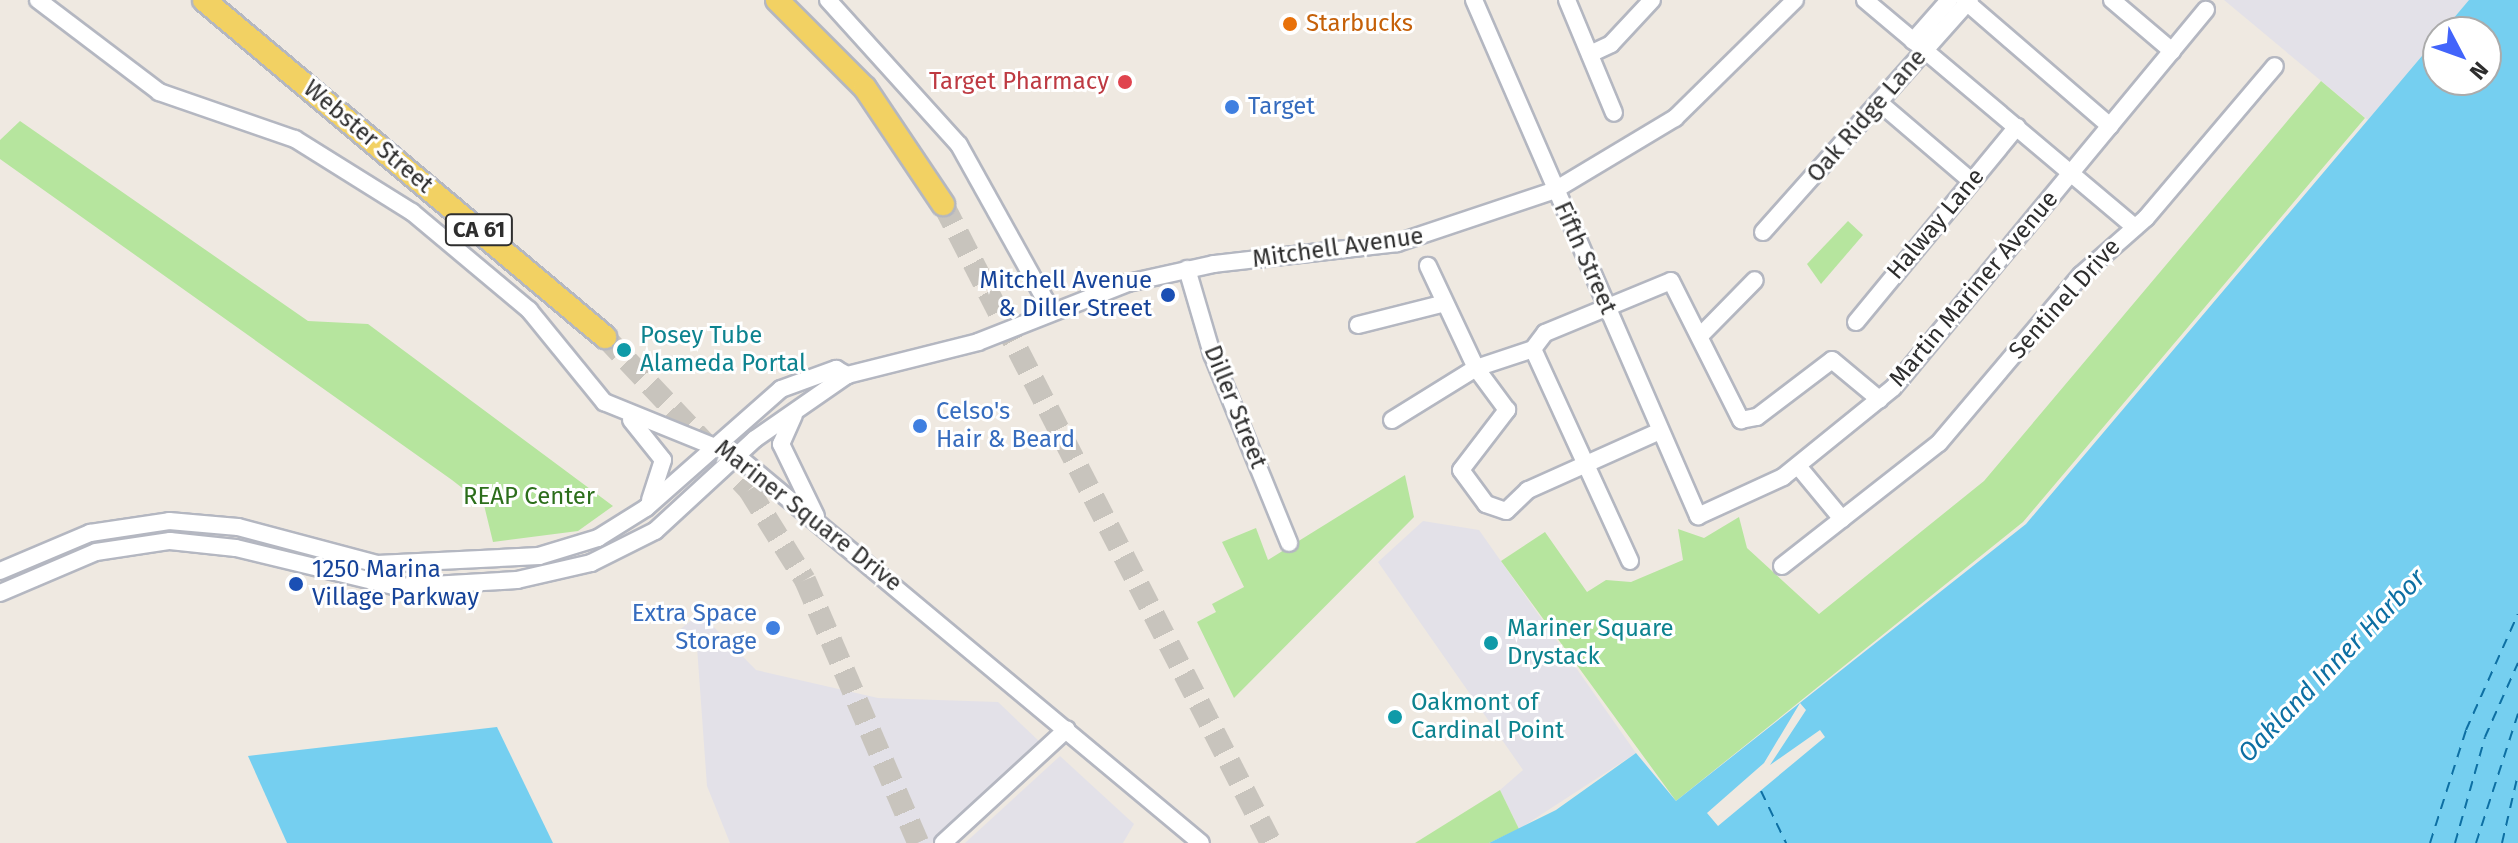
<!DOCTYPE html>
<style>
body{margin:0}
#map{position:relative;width:2518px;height:843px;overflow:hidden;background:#efe9e1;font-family:"Fira Sans",sans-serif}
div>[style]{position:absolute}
.industrial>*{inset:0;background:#e3e1e8}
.green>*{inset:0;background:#b6e59e}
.water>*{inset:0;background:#75cff0}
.pier>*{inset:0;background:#efe9e1}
.ferry>*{height:2px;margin-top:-1px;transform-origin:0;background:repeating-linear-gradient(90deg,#0d6fa3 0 10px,transparent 0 18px)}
.major-tunnel>*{height:22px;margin-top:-11px;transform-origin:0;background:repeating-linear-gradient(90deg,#c8c4bd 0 22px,transparent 0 33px)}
.roads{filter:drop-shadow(2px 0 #b4b7c1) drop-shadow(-2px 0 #b4b7c1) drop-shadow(0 2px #b4b7c1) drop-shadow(0 -2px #b4b7c1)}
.minor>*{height:16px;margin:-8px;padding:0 8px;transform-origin:8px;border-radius:8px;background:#fff}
.major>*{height:22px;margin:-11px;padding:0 11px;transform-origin:11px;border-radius:11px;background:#f2d163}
.dots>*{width:22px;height:22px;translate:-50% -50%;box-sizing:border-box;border:4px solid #fff;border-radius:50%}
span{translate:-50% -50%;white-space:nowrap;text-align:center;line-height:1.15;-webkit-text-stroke:6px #fff;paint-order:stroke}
.shield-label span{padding:2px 6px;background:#fff;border:2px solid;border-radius:6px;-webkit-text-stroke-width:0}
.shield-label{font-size:22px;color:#2e2e2e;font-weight:700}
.food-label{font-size:24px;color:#c56008}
.left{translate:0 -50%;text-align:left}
.health-label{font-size:24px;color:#be3a42}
.right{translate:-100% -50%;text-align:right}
.shop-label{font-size:24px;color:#366cbe}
.street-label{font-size:24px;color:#2e2e2e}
.transit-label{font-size:24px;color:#164399}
.culture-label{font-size:24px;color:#0d838f}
.park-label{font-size:24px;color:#2c6e1b}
.water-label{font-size:26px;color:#0d6fa3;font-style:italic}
.north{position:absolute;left:2422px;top:16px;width:80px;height:80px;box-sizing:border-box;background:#fff;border:2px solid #ababab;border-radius:50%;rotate:131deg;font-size:22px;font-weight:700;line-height:32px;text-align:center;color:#2e2e2e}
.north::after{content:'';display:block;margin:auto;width:28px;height:36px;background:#4264fb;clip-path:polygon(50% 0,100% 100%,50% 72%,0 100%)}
</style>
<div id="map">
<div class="industrial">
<div style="clip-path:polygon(2224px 0,2469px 0,2368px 120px)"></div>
<div style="clip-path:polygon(1423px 521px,1479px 530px,1636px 753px,1519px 829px,1500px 790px,1523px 770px,1378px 562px)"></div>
<div style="clip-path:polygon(700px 613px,756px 670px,878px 698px,998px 702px,1042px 744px,932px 843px,730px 843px,707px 786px,697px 647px,677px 632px)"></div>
<div style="clip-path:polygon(1060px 756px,1134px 824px,1123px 843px,965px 843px)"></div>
</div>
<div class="green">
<div style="clip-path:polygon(2321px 81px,2365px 118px,2023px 522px,1676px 801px,1501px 561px,1545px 532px,1587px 592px,1606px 580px,1631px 582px,1683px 560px,1678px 529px,1704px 538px,1739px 517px,1747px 548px,1819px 614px,1984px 481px)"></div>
<div style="clip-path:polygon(20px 121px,308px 321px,368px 324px,613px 506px,578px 531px,493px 542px,484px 505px,452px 480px,0 159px,0 140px)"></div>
<div style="clip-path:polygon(1848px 221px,1863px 235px,1821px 284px,1807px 264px)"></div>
<div style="clip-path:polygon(1405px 475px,1414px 517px,1234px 698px,1197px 622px,1216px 612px,1212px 604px,1244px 587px,1222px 542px,1256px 528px,1268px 560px)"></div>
<div style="clip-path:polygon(1500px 790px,1519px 829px,1489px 843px,1415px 843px)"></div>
</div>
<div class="water">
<div style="clip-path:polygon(2469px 0,2518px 0,2518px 843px,1489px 843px,1556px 810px,1636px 753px,1676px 801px,2026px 524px,2438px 37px,2438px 80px,2486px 80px,2486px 32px,2442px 32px)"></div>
<div style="clip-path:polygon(497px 727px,553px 843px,287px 843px,248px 756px)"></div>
</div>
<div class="pier">
<div style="clip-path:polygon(1800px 703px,1806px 710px,1770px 765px,1820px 730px,1825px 737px,1718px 826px,1707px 813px,1764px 763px)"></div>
</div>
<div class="ferry">
<div style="left:1761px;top:791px;width:58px;rotate:64.3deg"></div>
<div style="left:2430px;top:843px;width:119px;rotate:-72.3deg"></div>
<div style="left:2466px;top:730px;width:127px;rotate:-65.9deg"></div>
<div style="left:2455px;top:843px;width:110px;rotate:-74.2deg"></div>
<div style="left:2485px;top:737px;width:81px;rotate:-66deg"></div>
<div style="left:2476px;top:843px;width:136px;rotate:-72deg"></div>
<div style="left:2502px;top:843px;width:71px;rotate:-76.9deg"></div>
</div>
<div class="major-tunnel">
<div style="left:943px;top:204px;width:718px;rotate:62.83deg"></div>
<div style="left:605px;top:337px;width:210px;rotate:46.7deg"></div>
<div style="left:749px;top:490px;width:106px;rotate:58.1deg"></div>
<div style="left:805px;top:580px;width:286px;rotate:66.7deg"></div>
</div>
<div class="roads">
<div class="minor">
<div style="left:38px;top:0;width:152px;rotate:37.2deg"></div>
<div style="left:159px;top:92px;width:144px;rotate:19.1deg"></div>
<div style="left:295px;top:139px;width:138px;rotate:32deg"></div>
<div style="left:412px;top:212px;width:153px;rotate:39.9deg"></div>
<div style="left:529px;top:310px;width:119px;rotate:50.8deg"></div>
<div style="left:604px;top:402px;width:144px;rotate:22.1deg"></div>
<div style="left:737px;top:456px;width:604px;rotate:39.83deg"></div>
<div style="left:828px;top:0;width:195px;rotate:47.9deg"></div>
<div style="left:959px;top:145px;width:189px;rotate:60.9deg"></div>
<div style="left:1474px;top:0;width:563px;rotate:66.53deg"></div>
<div style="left:1698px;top:516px;width:94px;rotate:-24.6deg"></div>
<div style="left:1783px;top:477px;width:141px;rotate:-39deg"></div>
<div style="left:1893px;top:388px;width:491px;rotate:-50.4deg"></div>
<div style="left:1567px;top:0;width:122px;rotate:67.4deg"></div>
<div style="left:1865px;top:0;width:353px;rotate:40.1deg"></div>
<div style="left:1964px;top:0;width:193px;rotate:40.8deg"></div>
<div style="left:2112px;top:0;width:79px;rotate:40.4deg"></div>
<div style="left:1913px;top:41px;width:55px;rotate:-48.7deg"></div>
<div style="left:1590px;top:54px;width:23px;rotate:-25deg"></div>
<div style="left:1611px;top:44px;width:60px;rotate:-47deg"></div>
<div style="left:1881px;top:104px;width:118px;rotate:40.5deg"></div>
<div style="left:1763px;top:232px;width:311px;rotate:-48.3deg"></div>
<div style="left:1187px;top:269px;width:89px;rotate:73.6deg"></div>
<div style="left:1212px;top:354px;width:204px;rotate:67.8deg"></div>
<div style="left:1856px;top:322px;width:253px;rotate:-50.5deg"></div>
<div style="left:1358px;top:325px;width:86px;rotate:-14.2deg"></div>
<div style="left:1700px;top:336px;width:78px;rotate:-45.5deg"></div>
<div style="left:1533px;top:349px;width:233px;rotate:65.4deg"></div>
<div style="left:794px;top:415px;width:32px;rotate:114deg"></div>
<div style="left:781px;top:444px;width:80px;rotate:64.1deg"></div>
<div style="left:631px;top:420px;width:51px;rotate:51.3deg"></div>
<div style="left:663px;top:460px;width:42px;rotate:108deg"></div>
<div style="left:1392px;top:420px;width:99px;rotate:-31.8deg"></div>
<div style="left:1476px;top:368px;width:113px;rotate:-115.2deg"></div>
<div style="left:1660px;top:431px;width:145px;rotate:155.9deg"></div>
<div style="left:1528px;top:490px;width:30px;rotate:136deg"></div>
<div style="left:1506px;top:511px;width:21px;rotate:-161deg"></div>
<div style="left:1486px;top:504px;width:42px;rotate:-126.3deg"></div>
<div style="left:1461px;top:470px;width:76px;rotate:-52.5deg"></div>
<div style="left:1507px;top:410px;width:52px;rotate:-126.4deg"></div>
<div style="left:1476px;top:368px;width:60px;rotate:-18.4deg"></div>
<div style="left:1533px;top:349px;width:20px;rotate:-53deg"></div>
<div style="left:1545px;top:333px;width:136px;rotate:-22.4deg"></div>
<div style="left:1671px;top:281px;width:156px;rotate:63.3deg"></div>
<div style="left:1741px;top:420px;width:16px;rotate:-11deg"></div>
<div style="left:1757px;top:417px;width:94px;rotate:-37.2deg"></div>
<div style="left:1832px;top:360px;width:62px;rotate:39.8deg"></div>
<div style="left:1798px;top:466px;width:69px;rotate:50.3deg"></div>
<div style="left:1782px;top:566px;width:199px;rotate:-38.1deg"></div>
<div style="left:1939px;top:443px;width:220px;rotate:-49.8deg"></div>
<div style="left:2081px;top:275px;width:86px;rotate:-41.2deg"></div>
<div style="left:2146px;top:218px;width:199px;rotate:-49.7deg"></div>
<div style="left:0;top:571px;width:98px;rotate:-22.9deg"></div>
<div style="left:90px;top:533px;width:80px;rotate:-8.6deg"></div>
<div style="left:169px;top:521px;width:69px;rotate:5deg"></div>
<div style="left:238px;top:527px;width:144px;rotate:14.9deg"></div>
<div style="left:377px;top:564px;width:162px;rotate:-2.8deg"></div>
<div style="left:539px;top:556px;width:62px;rotate:-17deg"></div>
<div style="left:598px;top:538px;width:57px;rotate:-32deg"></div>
<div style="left:646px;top:508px;width:180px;rotate:-41.4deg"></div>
<div style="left:781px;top:389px;width:59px;rotate:-20deg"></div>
<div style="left:836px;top:369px;width:13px;rotate:29deg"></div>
<div style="left:0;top:593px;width:104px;rotate:-23.1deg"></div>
<div style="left:96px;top:552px;width:75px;rotate:-8.5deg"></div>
<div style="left:170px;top:541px;width:66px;rotate:6.1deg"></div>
<div style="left:236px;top:548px;width:166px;rotate:13.6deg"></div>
<div style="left:397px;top:587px;width:120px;rotate:-3.3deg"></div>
<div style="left:517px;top:580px;width:76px;rotate:-12.9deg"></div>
<div style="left:591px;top:563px;width:72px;rotate:-26.6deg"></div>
<div style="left:655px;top:531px;width:136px;rotate:-42.6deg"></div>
<div style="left:755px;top:439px;width:112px;rotate:-34.8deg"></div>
<div style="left:847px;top:375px;width:135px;rotate:-14.1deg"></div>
<div style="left:978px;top:342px;width:161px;rotate:-21.5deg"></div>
<div style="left:1128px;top:283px;width:88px;rotate:-12.5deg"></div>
<div style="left:1214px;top:264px;width:184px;rotate:-6.5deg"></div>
<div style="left:1397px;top:243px;width:167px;rotate:-18.5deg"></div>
<div style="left:1555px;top:190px;width:140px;rotate:-31deg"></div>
<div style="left:1675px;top:118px;width:168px;rotate:-44.5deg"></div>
<div style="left:943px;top:843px;width:168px;rotate:-42.6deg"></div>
</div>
<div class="major">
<div style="left:204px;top:0;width:524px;rotate:40.04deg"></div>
<div style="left:777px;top:0;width:124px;rotate:45deg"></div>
<div style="left:865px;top:88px;width:140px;rotate:56.1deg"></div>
</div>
</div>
<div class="dots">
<div style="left:1290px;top:24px;background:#e8710a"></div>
<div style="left:1125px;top:82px;background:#e0444e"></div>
<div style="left:1232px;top:107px;background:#3f7fe0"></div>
<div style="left:1168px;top:295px;background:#1a4fb4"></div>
<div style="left:624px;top:350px;background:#0f9aa8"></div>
<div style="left:920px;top:426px;background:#3f7fe0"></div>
<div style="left:296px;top:584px;background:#1a4fb4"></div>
<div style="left:773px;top:628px;background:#3f7fe0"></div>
<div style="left:1491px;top:643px;background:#0f9aa8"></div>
<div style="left:1395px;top:717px;background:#0f9aa8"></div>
</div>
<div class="shield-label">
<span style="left:479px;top:230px">CA 61</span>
</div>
<div class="food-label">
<span class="left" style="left:1306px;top:24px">Starbucks</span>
</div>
<div class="health-label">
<span class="right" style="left:1109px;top:82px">Target Pharmacy</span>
</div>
<div class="shop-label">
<span class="left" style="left:1248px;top:107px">Target</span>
<span class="left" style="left:936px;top:426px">Celso's<br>Hair &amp; Beard</span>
<span class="right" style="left:757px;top:628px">Extra Space<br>Storage</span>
</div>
<div class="street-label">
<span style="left:1867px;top:116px;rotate:-49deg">Oak Ridge Lane</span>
<span style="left:368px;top:137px;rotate:40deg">Webster Street</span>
<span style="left:1936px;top:224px;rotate:-50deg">Halway Lane</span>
<span style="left:1338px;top:248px;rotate:-8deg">Mitchell Avenue</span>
<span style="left:1585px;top:258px;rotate:66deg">Fifth Street</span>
<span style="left:1974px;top:289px;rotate:-50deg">Martin Mariner Avenue</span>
<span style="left:2065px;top:299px;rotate:-48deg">Sentinel Drive</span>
<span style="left:1235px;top:407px;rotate:68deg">Diller Street</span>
<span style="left:808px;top:516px;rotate:38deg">Mariner Square Drive</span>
</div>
<div class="transit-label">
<span class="right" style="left:1152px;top:295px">Mitchell Avenue<br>&amp; Diller Street</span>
<span class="left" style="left:312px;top:584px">1250 Marina<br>Village Parkway</span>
</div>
<div class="culture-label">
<span class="left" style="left:640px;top:350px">Posey Tube<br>Alameda Portal</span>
<span class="left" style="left:1507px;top:643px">Mariner Square<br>Drystack</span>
<span class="left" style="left:1411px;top:717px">Oakmont of<br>Cardinal Point</span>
</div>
<div class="park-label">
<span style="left:529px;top:497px">REAP Center</span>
</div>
<div class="water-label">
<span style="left:2332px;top:666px;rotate:-46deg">Oakland Inner Harbor</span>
</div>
<div class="north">N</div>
</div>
